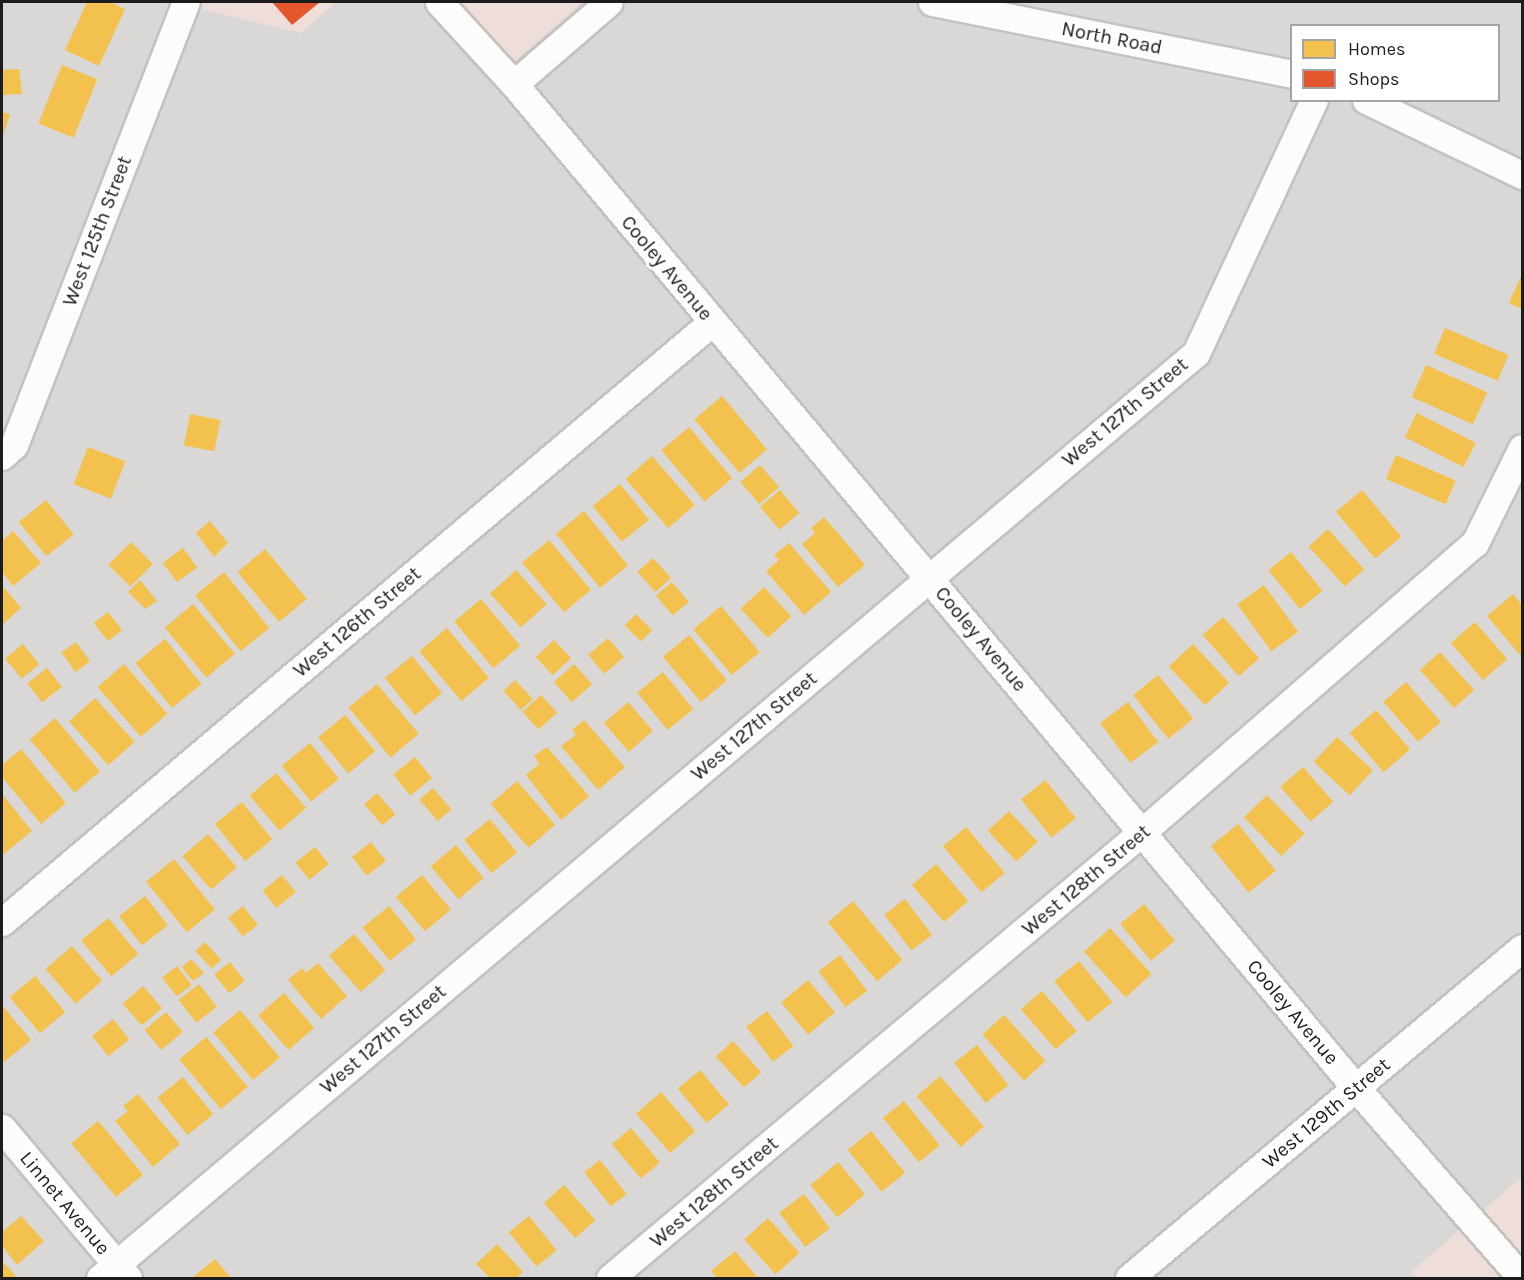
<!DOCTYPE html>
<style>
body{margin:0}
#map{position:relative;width:1524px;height:1280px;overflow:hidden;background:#ebe9e5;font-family:Karla,sans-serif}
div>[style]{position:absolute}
.residential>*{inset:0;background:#dad8d6}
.commercial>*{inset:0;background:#eeddd9}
.homes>*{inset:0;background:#f2c14e;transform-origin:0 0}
.shops>*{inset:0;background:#e4572e}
.roads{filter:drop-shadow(2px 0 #c3c2c1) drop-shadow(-2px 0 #c3c2c1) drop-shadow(0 2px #c3c2c1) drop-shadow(0 -2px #c3c2c1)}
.minor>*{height:27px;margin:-13.5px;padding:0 13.5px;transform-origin:13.5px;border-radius:13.5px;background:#fcfcfb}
span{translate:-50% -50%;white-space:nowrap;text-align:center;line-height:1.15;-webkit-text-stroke:6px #fff;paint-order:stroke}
.street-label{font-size:20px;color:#1c1c1c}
.frame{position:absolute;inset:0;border:3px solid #1c1c1c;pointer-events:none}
.legend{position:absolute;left:1290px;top:24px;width:210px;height:78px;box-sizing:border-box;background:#fff;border:2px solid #a4a4a4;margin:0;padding:8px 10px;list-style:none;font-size:18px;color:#1c1c1c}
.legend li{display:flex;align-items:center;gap:12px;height:30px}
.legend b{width:30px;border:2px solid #a4a4a4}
</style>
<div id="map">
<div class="residential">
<div style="clip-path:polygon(evenodd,2px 2px,1522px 2px,1522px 1278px,2px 1278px,2px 2px,1292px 26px,1498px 26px,1498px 100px,1292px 100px,1292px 26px)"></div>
</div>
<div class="commercial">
<div style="clip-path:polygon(172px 2px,336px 2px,301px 33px)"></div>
<div style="clip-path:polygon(421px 2px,582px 2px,491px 82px)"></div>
<div style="clip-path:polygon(1522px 1177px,1522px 1278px,1417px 1278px,1411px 1272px)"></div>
</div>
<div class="homes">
<div style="clip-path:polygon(87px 2px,110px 2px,125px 9px,99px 66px,65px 50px)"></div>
<div style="left:62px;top:65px;width:38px;height:63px;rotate:22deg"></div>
<div style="clip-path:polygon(19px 69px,22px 94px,2px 95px,2px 70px)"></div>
<div style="clip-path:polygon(2px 112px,10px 114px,2px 139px)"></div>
<div style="clip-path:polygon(1522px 274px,1522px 309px,1509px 303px)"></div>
<div style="left:1445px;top:328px;width:69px;height:28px;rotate:23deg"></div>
<div style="left:1426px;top:365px;width:67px;height:35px;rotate:24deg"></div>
<div style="left:722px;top:396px;width:70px;height:36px;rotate:50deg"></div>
<div style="left:1417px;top:413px;width:66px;height:27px;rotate:27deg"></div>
<div style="left:190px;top:414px;width:31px;height:32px;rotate:11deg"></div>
<div style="left:689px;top:427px;width:67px;height:36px;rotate:50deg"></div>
<div style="left:88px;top:447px;width:40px;height:40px;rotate:21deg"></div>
<div style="left:1396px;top:455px;width:65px;height:26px;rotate:23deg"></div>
<div style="left:652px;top:456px;width:65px;height:35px;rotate:49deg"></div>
<div style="left:760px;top:465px;width:29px;height:26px;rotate:49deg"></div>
<div style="left:620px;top:484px;width:46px;height:35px;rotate:51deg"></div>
<div style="left:780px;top:490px;width:30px;height:26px;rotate:50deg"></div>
<div style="left:1362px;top:490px;width:61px;height:34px;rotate:50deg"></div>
<div style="left:46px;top:500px;width:44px;height:35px;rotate:51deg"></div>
<div style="left:584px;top:511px;width:70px;height:36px;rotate:51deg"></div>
<div style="clip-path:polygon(824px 517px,865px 565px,838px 587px,802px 544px,815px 533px,811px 528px)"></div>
<div style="clip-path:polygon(210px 521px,228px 543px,214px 557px,196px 533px)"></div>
<div style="left:1328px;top:529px;width:54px;height:26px;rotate:48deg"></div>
<div style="clip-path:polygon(13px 531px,41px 563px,13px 586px,2px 572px,2px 541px)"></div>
<div style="left:549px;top:540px;width:65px;height:35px;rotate:50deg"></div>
<div style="left:131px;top:542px;width:31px;height:32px;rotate:45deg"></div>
<div style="clip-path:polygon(789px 543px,831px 592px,804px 615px,766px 571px,779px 560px,774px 555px)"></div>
<div style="left:183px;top:548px;width:24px;height:25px;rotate:54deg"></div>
<div style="left:265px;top:549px;width:65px;height:36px;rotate:50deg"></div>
<div style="left:1291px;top:552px;width:50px;height:29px;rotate:51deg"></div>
<div style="left:653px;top:558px;width:27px;height:21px;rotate:48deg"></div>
<div style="left:516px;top:570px;width:46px;height:35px;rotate:48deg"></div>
<div style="left:224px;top:572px;width:72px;height:37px;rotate:51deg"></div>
<div style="clip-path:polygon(140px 580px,157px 601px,145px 609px,128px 592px)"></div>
<div style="left:672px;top:582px;width:26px;height:21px;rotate:50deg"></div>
<div style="clip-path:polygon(2px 585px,21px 608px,2px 625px)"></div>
<div style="left:1264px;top:585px;width:58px;height:33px;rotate:54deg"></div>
<div style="left:764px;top:587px;width:40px;height:32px;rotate:47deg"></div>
<div style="clip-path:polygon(1513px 594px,1522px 605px,1522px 652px,1520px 655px,1487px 616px)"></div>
<div style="left:481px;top:599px;width:61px;height:35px;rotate:50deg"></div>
<div style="left:193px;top:604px;width:65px;height:37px;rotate:50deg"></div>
<div style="left:721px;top:606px;width:60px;height:36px;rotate:50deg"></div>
<div style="left:108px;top:612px;width:23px;height:18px;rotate:52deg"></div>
<div style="left:636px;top:614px;width:23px;height:16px;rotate:45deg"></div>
<div style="left:1223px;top:617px;width:55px;height:27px;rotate:49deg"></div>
<div style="left:1475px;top:622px;width:49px;height:32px;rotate:49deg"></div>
<div style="left:447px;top:628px;width:65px;height:36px;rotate:50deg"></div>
<div style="left:689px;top:635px;width:59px;height:34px;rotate:50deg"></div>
<div style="left:608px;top:638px;width:25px;height:26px;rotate:50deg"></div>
<div style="left:165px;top:639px;width:58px;height:38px;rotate:51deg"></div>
<div style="left:554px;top:640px;width:25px;height:25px;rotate:47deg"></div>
<div style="left:76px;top:642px;width:24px;height:18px;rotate:54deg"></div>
<div style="left:23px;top:644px;width:26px;height:23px;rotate:51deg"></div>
<div style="left:1193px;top:644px;width:53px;height:33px;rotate:47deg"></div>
<div style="left:1440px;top:652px;width:51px;height:27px;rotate:48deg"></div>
<div style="left:412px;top:656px;width:48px;height:35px;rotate:51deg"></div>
<div style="left:124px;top:664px;width:66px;height:35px;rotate:49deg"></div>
<div style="left:574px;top:664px;width:27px;height:27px;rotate:48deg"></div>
<div style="left:47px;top:668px;width:24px;height:25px;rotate:52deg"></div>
<div style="left:663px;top:672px;width:48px;height:33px;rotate:51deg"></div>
<div style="left:1158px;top:675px;width:56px;height:32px;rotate:51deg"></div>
<div style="left:515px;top:680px;width:26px;height:16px;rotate:47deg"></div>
<div style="left:1406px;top:682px;width:53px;height:30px;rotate:49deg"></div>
<div style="left:377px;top:684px;width:65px;height:37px;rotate:50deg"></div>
<div style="left:541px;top:695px;width:24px;height:25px;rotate:48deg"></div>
<div style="left:95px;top:698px;width:59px;height:35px;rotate:48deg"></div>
<div style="left:628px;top:702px;width:38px;height:32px;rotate:49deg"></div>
<div style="left:1128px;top:702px;width:50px;height:35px;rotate:53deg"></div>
<div style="left:1376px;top:710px;width:52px;height:35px;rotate:49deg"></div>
<div style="left:345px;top:715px;width:47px;height:35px;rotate:50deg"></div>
<div style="left:55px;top:718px;width:70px;height:33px;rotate:50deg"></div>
<div style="clip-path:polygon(584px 720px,625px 767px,598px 790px,561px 746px,576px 735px,572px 730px)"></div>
<div style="left:1337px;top:737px;width:49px;height:34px;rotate:43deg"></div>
<div style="left:310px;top:743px;width:46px;height:36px;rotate:51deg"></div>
<div style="clip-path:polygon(547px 747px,589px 796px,561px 820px,526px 775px,539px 764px,534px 756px)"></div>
<div style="clip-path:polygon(21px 749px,66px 803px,41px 824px,2px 777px,2px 765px)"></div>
<div style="left:415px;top:757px;width:27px;height:28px;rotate:51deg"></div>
<div style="left:1303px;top:767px;width:46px;height:30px;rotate:49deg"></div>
<div style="left:276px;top:773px;width:46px;height:35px;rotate:49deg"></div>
<div style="left:1045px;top:780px;width:49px;height:31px;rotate:51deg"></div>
<div style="left:517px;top:781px;width:58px;height:35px;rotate:49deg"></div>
<div style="left:433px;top:788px;width:28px;height:18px;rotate:49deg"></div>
<div style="left:377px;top:793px;width:28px;height:17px;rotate:49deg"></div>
<div style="clip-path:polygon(2px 794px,32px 831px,4px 854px,2px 851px)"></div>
<div style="left:1267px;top:795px;width:54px;height:32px;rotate:46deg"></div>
<div style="left:242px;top:802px;width:48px;height:35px;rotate:51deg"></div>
<div style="left:1009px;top:811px;width:42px;height:29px;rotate:47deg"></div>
<div style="left:490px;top:819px;width:43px;height:33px;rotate:51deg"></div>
<div style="left:1238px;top:824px;width:60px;height:35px;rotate:51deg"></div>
<div style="left:966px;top:827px;width:60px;height:30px;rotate:50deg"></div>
<div style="left:208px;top:834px;width:44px;height:34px;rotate:49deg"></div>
<div style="left:371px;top:842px;width:24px;height:24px;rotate:52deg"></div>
<div style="left:456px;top:845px;width:43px;height:33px;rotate:50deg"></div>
<div style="left:315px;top:847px;width:22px;height:25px;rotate:51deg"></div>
<div style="left:174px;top:859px;width:65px;height:36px;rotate:51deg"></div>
<div style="left:936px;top:864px;width:49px;height:32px;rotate:49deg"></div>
<div style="left:282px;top:875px;width:22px;height:25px;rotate:51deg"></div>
<div style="left:422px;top:875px;width:45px;height:34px;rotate:50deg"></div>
<div style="left:145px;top:896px;width:37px;height:33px;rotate:52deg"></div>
<div style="left:905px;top:899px;width:45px;height:26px;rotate:53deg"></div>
<div style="left:853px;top:901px;width:77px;height:33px;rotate:50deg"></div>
<div style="left:1144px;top:904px;width:48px;height:31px;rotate:50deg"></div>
<div style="left:243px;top:906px;width:24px;height:19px;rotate:52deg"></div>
<div style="left:389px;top:906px;width:43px;height:34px;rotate:51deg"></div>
<div style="left:108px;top:918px;width:47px;height:35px;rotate:50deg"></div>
<div style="left:1110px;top:928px;width:62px;height:35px;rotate:48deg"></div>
<div style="left:354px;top:934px;width:48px;height:33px;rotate:49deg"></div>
<div style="left:205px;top:942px;width:24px;height:13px;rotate:48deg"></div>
<div style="left:72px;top:946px;width:46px;height:35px;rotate:49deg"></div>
<div style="left:840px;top:955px;width:45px;height:27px;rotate:53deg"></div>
<div style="clip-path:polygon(191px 959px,204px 973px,193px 981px,182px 967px)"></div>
<div style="left:1079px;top:961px;width:53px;height:32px;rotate:51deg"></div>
<div style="left:230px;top:962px;width:24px;height:20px;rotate:52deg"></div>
<div style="clip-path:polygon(318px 963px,347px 996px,321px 1019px,288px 980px,302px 968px,306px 973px)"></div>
<div style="left:177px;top:966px;width:24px;height:19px;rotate:52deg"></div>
<div style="left:35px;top:976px;width:47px;height:33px;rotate:50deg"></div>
<div style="left:808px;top:980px;width:42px;height:35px;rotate:50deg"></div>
<div style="left:199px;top:984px;width:29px;height:26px;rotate:52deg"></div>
<div style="left:143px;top:986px;width:29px;height:27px;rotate:49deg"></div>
<div style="left:1042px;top:991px;width:53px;height:28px;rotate:49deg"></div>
<div style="left:284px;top:993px;width:46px;height:34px;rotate:49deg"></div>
<div style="clip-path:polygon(2px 1005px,31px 1040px,4px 1062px,2px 1058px)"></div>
<div style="left:240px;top:1010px;width:62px;height:35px;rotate:50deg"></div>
<div style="left:767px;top:1011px;width:44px;height:26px;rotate:53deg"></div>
<div style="left:166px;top:1012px;width:26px;height:28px;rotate:50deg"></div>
<div style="left:1004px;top:1015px;width:62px;height:29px;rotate:48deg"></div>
<div style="left:113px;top:1019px;width:26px;height:27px;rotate:51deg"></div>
<div style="left:206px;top:1037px;width:65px;height:35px;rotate:50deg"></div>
<div style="left:733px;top:1041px;width:42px;height:23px;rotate:48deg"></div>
<div style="left:977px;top:1045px;width:51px;height:29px;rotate:52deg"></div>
<div style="left:700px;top:1070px;width:45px;height:29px;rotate:50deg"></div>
<div style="left:940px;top:1076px;width:67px;height:31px;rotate:49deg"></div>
<div style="left:183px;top:1077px;width:48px;height:33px;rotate:51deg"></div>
<div style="left:661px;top:1092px;width:52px;height:33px;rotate:49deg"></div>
<div style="clip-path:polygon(138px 1094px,180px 1144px,153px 1167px,115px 1121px,128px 1111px,123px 1106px)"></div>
<div style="left:904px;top:1101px;width:57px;height:27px;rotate:51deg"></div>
<div style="left:98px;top:1121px;width:70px;height:35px;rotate:50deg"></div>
<div style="left:631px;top:1128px;width:45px;height:25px;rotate:50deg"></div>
<div style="left:871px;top:1131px;width:54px;height:30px;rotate:51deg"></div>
<div style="left:600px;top:1160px;width:43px;height:20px;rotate:52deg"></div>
<div style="left:838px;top:1162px;width:42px;height:36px;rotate:50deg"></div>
<div style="left:564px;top:1185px;width:47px;height:27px;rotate:48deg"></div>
<div style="left:804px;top:1194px;width:43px;height:31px;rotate:53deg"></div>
<div style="clip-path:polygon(21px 1216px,44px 1241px,17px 1265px,2px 1246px,2px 1232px)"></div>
<div style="left:529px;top:1216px;width:44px;height:26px;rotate:51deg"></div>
<div style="left:768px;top:1218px;width:47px;height:32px;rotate:48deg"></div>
<div style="clip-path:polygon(497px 1244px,523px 1272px,516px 1278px,490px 1278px,476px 1264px)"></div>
<div style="clip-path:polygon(735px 1251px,758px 1278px,717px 1278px,711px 1271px)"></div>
<div style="clip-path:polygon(215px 1259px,231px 1278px,192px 1278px)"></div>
<div style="clip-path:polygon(2px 1261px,16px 1276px,13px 1278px,2px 1278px)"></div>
</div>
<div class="shops">
<div style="clip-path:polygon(272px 2px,320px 2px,292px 25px)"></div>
</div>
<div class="roads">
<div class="minor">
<div style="left:439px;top:2px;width:111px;rotate:47.6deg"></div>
<div style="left:514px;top:84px;width:1310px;rotate:50.02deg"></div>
<div style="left:1356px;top:1088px;width:252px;rotate:48.9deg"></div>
<div style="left:932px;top:2px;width:367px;rotate:11.3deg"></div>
<div style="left:514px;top:84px;width:125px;rotate:-40.8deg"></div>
<div style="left:1366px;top:100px;width:173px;rotate:25.7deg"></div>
<div style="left:2px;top:456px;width:16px;rotate:-43deg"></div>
<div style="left:14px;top:445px;width:475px;rotate:-68.8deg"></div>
<div style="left:2px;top:922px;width:930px;rotate:-40.2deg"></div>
<div style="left:2px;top:1128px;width:196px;rotate:50deg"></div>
<div style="left:100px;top:1278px;width:1434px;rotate:-40.16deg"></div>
<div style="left:1196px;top:353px;width:279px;rotate:-65deg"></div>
<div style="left:610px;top:1278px;width:694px;rotate:-39.97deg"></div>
<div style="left:1142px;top:832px;width:441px;rotate:-41deg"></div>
<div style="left:1475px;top:543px;width:106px;rotate:-63.7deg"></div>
<div style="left:1129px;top:1278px;width:513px;rotate:-40.02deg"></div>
</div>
</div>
<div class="street-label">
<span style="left:1112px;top:38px;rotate:11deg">North Road</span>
<span style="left:97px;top:231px;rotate:-69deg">West 125th Street</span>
<span style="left:667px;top:268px;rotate:50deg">Cooley Avenue</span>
<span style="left:1125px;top:412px;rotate:-40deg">West 127th Street</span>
<span style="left:357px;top:622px;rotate:-40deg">West 126th Street</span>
<span style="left:981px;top:639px;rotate:50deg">Cooley Avenue</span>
<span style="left:754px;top:726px;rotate:-40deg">West 127th Street</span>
<span style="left:1086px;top:880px;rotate:-40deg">West 128th Street</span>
<span style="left:1293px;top:1012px;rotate:50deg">Cooley Avenue</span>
<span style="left:383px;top:1039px;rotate:-40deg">West 127th Street</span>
<span style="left:1326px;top:1113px;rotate:-40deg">West 129th Street</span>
<span style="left:714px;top:1192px;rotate:-40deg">West 128th Street</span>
<span style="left:65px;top:1203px;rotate:50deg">Linnet Avenue</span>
</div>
<div class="frame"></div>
<ul class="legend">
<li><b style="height:16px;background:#f2c14e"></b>Homes</li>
<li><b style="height:16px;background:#e4572e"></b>Shops</li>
</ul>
</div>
